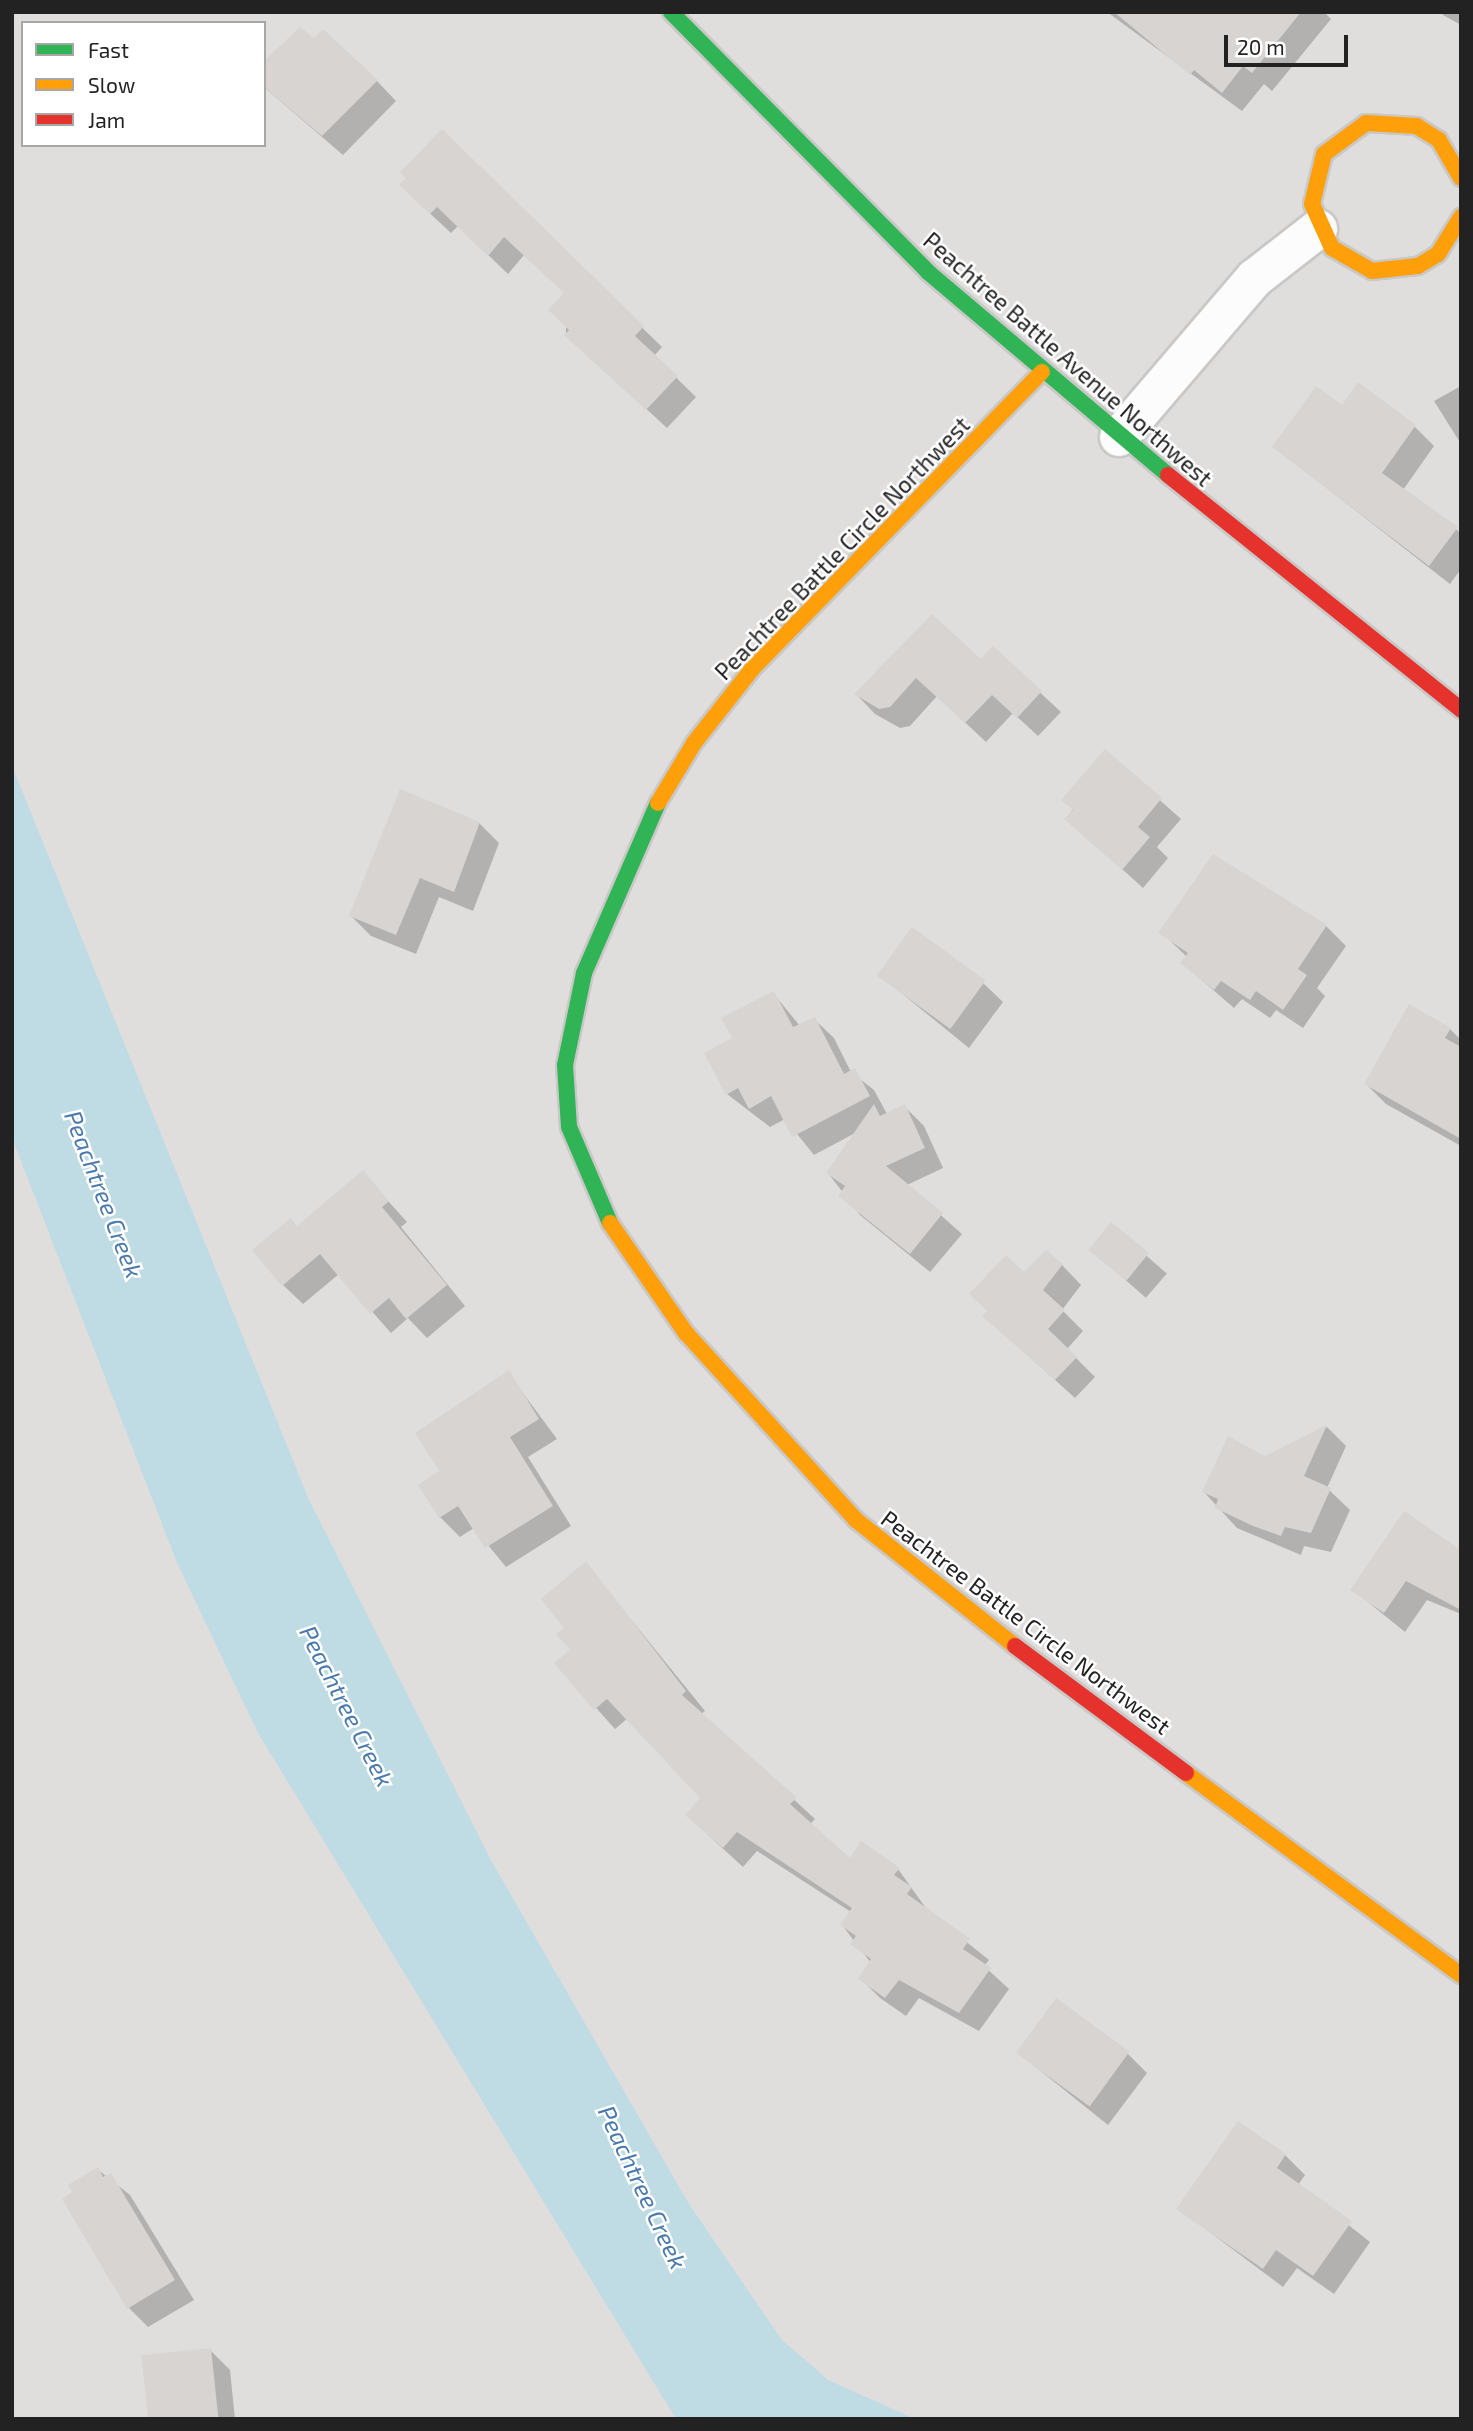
<!DOCTYPE html>
<style>
body{margin:0}
#map{position:relative;width:1473px;height:2431px;overflow:hidden;background:#f0eeeb;font-family:"Exo 2",sans-serif}
div>[style]{position:absolute}
.residential>*{inset:0;background:#dfdedc}
.water>*{inset:0;background:#bfdbe3}
.shadow>*{inset:0;background:#0003;transform-origin:0 0}
.building>*{inset:0;background:#d7d4d2;transform-origin:0 0}
.roads{filter:drop-shadow(2px 0 #c9c8c7) drop-shadow(-2px 0 #c9c8c7) drop-shadow(0 2px #c9c8c7) drop-shadow(0 -2px #c9c8c7)}
.street>*{height:38px;margin:-19px;padding:0 19px;transform-origin:19px;border-radius:19px;background:#fdfcfc}
.fast>*{height:16px;margin:-8px;padding:0 8px;transform-origin:8px;border-radius:8px;background:#30b455}
.slow>*{height:16px;margin:-8px;padding:0 8px;transform-origin:8px;border-radius:8px;background:#ff9f0a}
.jam>*{height:16px;margin:-8px;padding:0 8px;transform-origin:8px;border-radius:8px;background:#e5322d}
span{translate:-50% -50%;white-space:nowrap;text-align:center;line-height:1.15;-webkit-text-stroke:5px #fff;paint-order:stroke}
.street-label{font-size:23px;color:#222}
.water-label{font-size:24px;color:#4a7aab;font-style:italic}
.frame{position:absolute;inset:0;border:14px solid #222;pointer-events:none}
.legend{position:absolute;left:21px;top:21px;width:245px;height:126px;box-sizing:border-box;background:#fff;border:2px solid #a7a7a7;margin:0;padding:9px 12px;list-style:none;font-size:21px;color:#222}
.legend li{display:flex;align-items:center;gap:14px;height:35px}
.legend b{width:35px;border:2px solid #a7a7a7}
.scale{position:absolute;left:1224px;top:35px;width:124px;height:32px;box-sizing:border-box;border:4px solid #222;border-top:0;padding-left:9px;font-size:21px;line-height:24px;white-space:nowrap;color:#222;-webkit-text-stroke:5px #fff;paint-order:stroke}
</style>
<div id="map">
<div class="residential">
<div style="clip-path:polygon(evenodd,12px 12px,1461px 12px,1461px 2419px,12px 2419px,12px 12px,23px 23px,264px 23px,264px 145px,23px 145px,23px 23px)"></div>
</div>
<div class="water">
<div style="clip-path:polygon(12px 766px,309px 1500px,492px 1862px,689px 2204px,781px 2339px,828px 2380px,915px 2419px,676px 2419px,258px 1733px,178px 1565px,12px 1138px)"></div>
</div>
<div class="shadow">
<div style="clip-path:polygon(1107px 12px,1324px 12px,1331px 19px,1272px 91px,1264px 84px,1242px 111px)"></div>
<div style="clip-path:polygon(1440px 12px,1461px 12px,1461px 25px,1443px 15px)"></div>
<div style="clip-path:polygon(377px 81px,396px 101px,343px 155px,264px 87px)"></div>
<div style="clip-path:polygon(442px 132px,662px 347px,654px 356px,696px 397px,667px 428px,566px 335px,566px 294px,524px 255px,508px 274px,458px 226px,451px 233px,421px 205px)"></div>
<div style="clip-path:polygon(1461px 386px,1461px 444px,1434px 401px)"></div>
<div style="clip-path:polygon(1342px 407px,1415px 427px,1434px 446px,1403px 490px,1461px 533px,1461px 569px,1450px 584px,1274px 447px)"></div>
<div style="clip-path:polygon(932px 617px,981px 662px,993px 649px,1061px 712px,1038px 736px,1013px 713px,986px 742px,937px 696px,910px 726px,900px 728px,875px 714px,856px 694px)"></div>
<div style="clip-path:polygon(1106px 752px,1181px 819px,1157px 847px,1168px 858px,1143px 888px,1067px 819px)"></div>
<div style="clip-path:polygon(479px 823px,499px 843px,473px 911px,439px 897px,416px 954px,371px 936px,351px 916px)"></div>
<div style="clip-path:polygon(1326px 926px,1346px 946px,1317px 988px,1325px 996px,1303px 1028px,1276px 1010px,1270px 1018px,1242px 999px,1234px 1008px,1182px 963px,1187px 957px,1161px 932px)"></div>
<div style="clip-path:polygon(879px 975px,983px 983px,1003px 1002px,969px 1048px)"></div>
<div style="clip-path:polygon(773px 993px,800px 1026px,814px 1019px,834px 1038px,851px 1072px,874px 1090px,887px 1114px,904px 1106px,924px 1126px,943px 1168px,907px 1185px,962px 1234px,930px 1272px,860px 1215px,828px 1173px,857px 1132px,814px 1155px,785px 1119px,770px 1127px,727px 1094px,734px 1039px)"></div>
<div style="clip-path:polygon(1450px 1029px,1461px 1040px,1461px 1146px,1386px 1104px,1366px 1084px)"></div>
<div style="clip-path:polygon(363px 1173px,407px 1222px,401px 1227px,465px 1306px,427px 1338px,408px 1318px,391px 1333px,339px 1274px,303px 1304px,283px 1285px,298px 1227px)"></div>
<div style="left:1111px;top:1225px;width:74px;height:32px;rotate:41deg"></div>
<div style="clip-path:polygon(1062px 1265px,1081px 1285px,1062px 1310px,1083px 1331px,1067px 1349px,1095px 1377px,1075px 1398px,984px 1316px,1024px 1275px)"></div>
<div style="clip-path:polygon(508px 1373px,557px 1439px,528px 1457px,571px 1526px,506px 1567px,474px 1528px,460px 1537px,440px 1517px,441px 1472px)"></div>
<div style="clip-path:polygon(1327px 1427px,1346px 1446px,1327px 1488px,1350px 1510px,1331px 1552px,1304px 1546px,1301px 1555px,1237px 1528px,1204px 1492px)"></div>
<div style="clip-path:polygon(1461px 1552px,1461px 1614px,1427px 1600px,1405px 1632px,1353px 1590px)"></div>
<div style="clip-path:polygon(586px 1564px,705px 1711px,701px 1714px,815px 1819px,810px 1824px,850px 1860px,898px 1869px,928px 1911px,989px 1960px,984px 1966px,1009px 1989px,979px 2031px,919px 1998px,906px 2016px,880px 1998px,860px 1978px,871px 1963px,842px 1925px,851px 1912px,757px 1851px,743px 1867px,707px 1834px,702px 1798px,628px 1718px,615px 1729px,556px 1663px,572px 1650px,567px 1628px)"></div>
<div style="clip-path:polygon(1017px 2052px,1128px 2054px,1147px 2073px,1108px 2125px)"></div>
<div style="clip-path:polygon(1238px 2123px,1285px 2155px,1305px 2175px,1298px 2185px,1370px 2242px,1334px 2294px,1297px 2268px,1283px 2287px,1179px 2209px)"></div>
<div style="clip-path:polygon(97px 2169px,130px 2195px,194px 2300px,148px 2327px,128px 2307px)"></div>
<div style="clip-path:polygon(210px 2350px,230px 2370px,235px 2419px,149px 2419px)"></div>
</div>
<div class="building">
<div style="clip-path:polygon(1114px 12px,1301px 12px,1252px 73px,1243px 66px,1222px 93px,1194px 70px,1190px 75px)"></div>
<div style="clip-path:polygon(300px 27px,314px 38px,323px 29px,378px 80px,322px 136px,264px 87px,264px 61px)"></div>
<div style="clip-path:polygon(442px 129px,644px 326px,635px 336px,678px 376px,646px 410px,564px 335px,569px 330px,548px 310px,564px 293px,504px 237px,488px 256px,437px 207px,430px 214px,399px 185px,406px 178px,400px 172px)"></div>
<div style="clip-path:polygon(1358px 382px,1416px 425px,1382px 473px,1458px 527px,1429px 566px,1272px 447px,1316px 386px,1342px 405px)"></div>
<div style="clip-path:polygon(932px 614px,981px 659px,993px 646px,1042px 691px,1017px 718px,992px 695px,965px 723px,916px 678px,890px 707px,879px 709px,854px 694px)"></div>
<div style="clip-path:polygon(1105px 749px,1162px 798px,1138px 827px,1150px 837px,1122px 870px,1064px 819px,1073px 810px,1061px 800px)"></div>
<div style="clip-path:polygon(400px 789px,480px 822px,454px 892px,420px 878px,396px 935px,349px 916px)"></div>
<div style="clip-path:polygon(1213px 854px,1327px 925px,1298px 969px,1307px 975px,1283px 1010px,1256px 991px,1250px 1000px,1221px 981px,1214px 990px,1180px 963px,1188px 953px,1158px 933px)"></div>
<div style="left:912px;top:927px;width:91px;height:60px;rotate:36deg"></div>
<div style="clip-path:polygon(774px 991px,793px 1027px,815px 1017px,844px 1074px,855px 1068px,870px 1096px,792px 1137px,771px 1096px,749px 1109px,738px 1088px,726px 1095px,704px 1053px,732px 1038px,721px 1018px)"></div>
<div style="clip-path:polygon(1409px 1004px,1451px 1028px,1445px 1038px,1461px 1047px,1461px 1139px,1364px 1084px)"></div>
<div style="clip-path:polygon(874px 1104px,880px 1116px,905px 1104px,925px 1148px,886px 1166px,943px 1213px,910px 1254px,838px 1196px,845px 1186px,826px 1173px)"></div>
<div style="clip-path:polygon(363px 1170px,389px 1201px,382px 1207px,447px 1285px,406px 1319px,389px 1298px,370px 1314px,320px 1254px,282px 1286px,252px 1250px,291px 1218px,297px 1226px)"></div>
<div style="left:1111px;top:1222px;width:49px;height:36px;rotate:39deg"></div>
<div style="clip-path:polygon(1046px 1250px,1063px 1264px,1043px 1290px,1065px 1310px,1048px 1329px,1077px 1357px,1055px 1380px,982px 1316px,987px 1311px,969px 1294px,1006px 1255px,1024px 1272px)"></div>
<div style="clip-path:polygon(509px 1370px,539px 1419px,510px 1437px,553px 1506px,485px 1548px,458px 1506px,439px 1518px,418px 1485px,439px 1471px,415px 1433px)"></div>
<div style="clip-path:polygon(1327px 1425px,1304px 1476px,1331px 1488px,1311px 1533px,1285px 1527px,1281px 1536px,1253px 1526px,1215px 1508px,1218px 1499px,1202px 1492px,1228px 1436px,1265px 1456px)"></div>
<div style="clip-path:polygon(1404px 1511px,1461px 1550px,1461px 1610px,1406px 1581px,1384px 1613px,1350px 1590px)"></div>
<div style="clip-path:polygon(586px 1561px,686px 1691px,682px 1695px,797px 1798px,790px 1804px,850px 1858px,861px 1841px,900px 1868px,894px 1875px,912px 1887px,907px 1894px,970px 1939px,963px 1949px,991px 1968px,959px 2013px,899px 1980px,885px 1998px,858px 1979px,871px 1959px,850px 1944px,856px 1936px,840px 1925px,852px 1908px,737px 1832px,723px 1848px,685px 1815px,700px 1798px,607px 1699px,594px 1710px,554px 1663px,570px 1650px,556px 1634px,564px 1628px,541px 1599px)"></div>
<div style="left:1056px;top:1998px;width:91px;height:68px;rotate:36deg"></div>
<div style="clip-path:polygon(1238px 2121px,1286px 2154px,1277px 2168px,1352px 2221px,1313px 2276px,1276px 2250px,1263px 2269px,1176px 2209px)"></div>
<div style="clip-path:polygon(98px 2167px,103px 2177px,111px 2173px,175px 2280px,127px 2309px,62px 2199px,72px 2192px,68px 2185px)"></div>
<div style="left:211px;top:2348px;width:71px;height:70px;rotate:84deg"></div>
</div>
<div class="roads">
<div class="street">
<div style="left:1119px;top:437px;width:209px;rotate:-49.5deg"></div>
<div style="left:1255px;top:278px;width:80px;rotate:-37.9deg"></div>
</div>
<div class="fast">
<div style="left:671px;top:12px;width:366px;rotate:45.3deg"></div>
<div style="left:928px;top:272px;width:314px;rotate:40.2deg"></div>
<div style="left:610px;top:1223px;width:104px;rotate:-113.1deg"></div>
<div style="left:569px;top:1127px;width:62px;rotate:-93.7deg"></div>
<div style="left:565px;top:1065px;width:94px;rotate:-78.3deg"></div>
<div style="left:584px;top:973px;width:185px;rotate:-66.5deg"></div>
</div>
<div class="slow">
<div style="left:1461px;top:178px;width:44px;rotate:-120.1deg"></div>
<div style="left:1439px;top:140px;width:26px;rotate:-148deg"></div>
<div style="left:1417px;top:126px;width:51px;rotate:-176.6deg"></div>
<div style="left:1366px;top:123px;width:52px;rotate:143.6deg"></div>
<div style="left:1324px;top:154px;width:51px;rotate:103.5deg"></div>
<div style="left:1312px;top:204px;width:48px;rotate:65.6deg"></div>
<div style="left:1332px;top:248px;width:46px;rotate:29.9deg"></div>
<div style="left:1372px;top:271px;width:46px;rotate:-6.2deg"></div>
<div style="left:1418px;top:266px;width:23px;rotate:-31deg"></div>
<div style="left:1438px;top:254px;width:44px;rotate:-58.1deg"></div>
<div style="left:658px;top:803px;width:70px;rotate:-59deg"></div>
<div style="left:694px;top:743px;width:94px;rotate:-51.9deg"></div>
<div style="left:752px;top:669px;width:415px;rotate:-45.7deg"></div>
<div style="left:610px;top:1223px;width:134px;rotate:55.4deg"></div>
<div style="left:686px;top:1333px;width:253px;rotate:47.7deg"></div>
<div style="left:856px;top:1520px;width:203px;rotate:38.4deg"></div>
<div style="left:1186px;top:1773px;width:341px;rotate:36.3deg"></div>
</div>
<div class="jam">
<div style="left:1168px;top:475px;width:376px;rotate:38.7deg"></div>
<div style="left:1015px;top:1646px;width:213px;rotate:36.6deg"></div>
</div>
</div>
<div class="street-label">
<span style="left:1068px;top:359px;rotate:41deg">Peachtree Battle Avenue Northwest</span>
<span style="left:842px;top:548px;rotate:-46deg">Peachtree Battle Circle Northwest</span>
<span style="left:1026px;top:1622px;rotate:37deg">Peachtree Battle Circle Northwest</span>
</div>
<div class="water-label">
<span style="left:104px;top:1194px;rotate:69deg">Peachtree Creek</span>
<span style="left:347px;top:1706px;rotate:63deg">Peachtree Creek</span>
<span style="left:643px;top:2187px;rotate:65deg">Peachtree Creek</span>
</div>
<div class="frame"></div>
<ul class="legend">
<li><b style="height:9px;background:#30b455"></b>Fast</li>
<li><b style="height:9px;background:#ff9f0a"></b>Slow</li>
<li><b style="height:9px;background:#e5322d"></b>Jam</li>
</ul>
<div class="scale">20 m</div>
</div>
